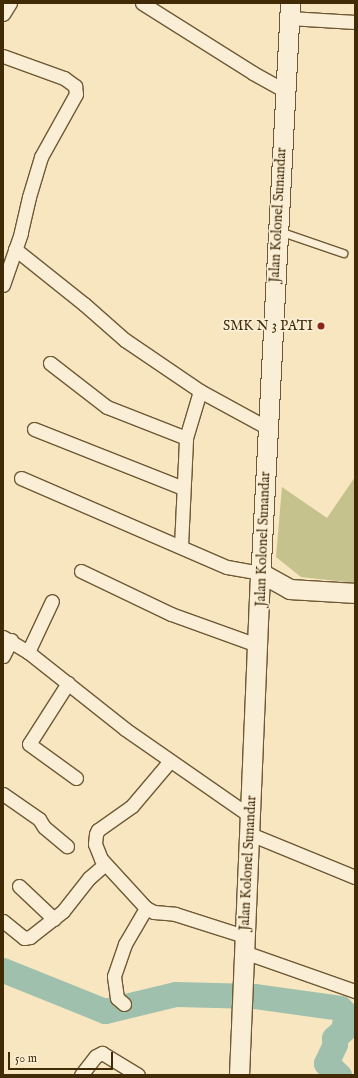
<!DOCTYPE html>
<style>
body{margin:0}
#map{position:relative;width:358px;height:1078px;overflow:hidden;background:#f7e6c0;font-family:"IM FELL English",serif}
div>[style]{position:absolute}
.green>*{inset:0;background:#c5c28d}
.river>*{height:25px;margin:-12.5px;padding:0 12.5px;transform-origin:12.5px;border-radius:12.5px;background:#9ec0ad}
.roads{filter:drop-shadow(1px 0 #6e5934) drop-shadow(-1px 0 #6e5934) drop-shadow(0 1px #6e5934) drop-shadow(0 -1px #6e5934)}
.lane>*{height:7px;margin:-3.5px;padding:0 3.5px;transform-origin:3.5px;border-radius:3.5px;background:#faefd6}
.street>*{height:13px;margin:-6.5px;padding:0 6.5px;transform-origin:6.5px;border-radius:6.5px;background:#faefd6}
.secondary>*{height:19px;margin:-9.5px;padding:0 9.5px;transform-origin:9.5px;border-radius:9.5px;background:#faefd6}
.dots>*{width:11px;height:11px;translate:-50% -50%;box-sizing:border-box;border:2px solid #faefd6;border-radius:50%}
span{translate:-50% -50%;white-space:nowrap;text-align:center;line-height:1.15;-webkit-text-stroke:3.5px #faefd6;paint-order:stroke}
.street-label{font-size:14px;color:#412a06}
.poi-label{font-size:14px;color:#412a06}
.right{translate:-100% -50%;text-align:right}
.frame{position:absolute;inset:0;border:4px solid #412a06;pointer-events:none}
.scale{position:absolute;left:8px;top:1052px;width:105px;height:18px;box-sizing:border-box;border:2px solid #412a06;border-top:0;padding-left:5px;font-size:12px;line-height:14px;white-space:nowrap;color:#412a06;-webkit-text-stroke:3px #faefd6;paint-order:stroke}
</style>
<div id="map">
<div class="green">
<div style="clip-path:polygon(355px 477px,355px 583px,301px 577px,276px 557px,282px 487px,327px 518px)"></div>
</div>
<div class="river">
<div style="left:3px;top:970px;width:110px;rotate:21.9deg"></div>
<div style="left:105px;top:1011px;width:73px;rotate:-13.5deg"></div>
<div style="left:176px;top:994px;width:78px;rotate:1.5deg"></div>
<div style="left:254px;top:996px;width:87px;rotate:7.9deg"></div>
<div style="left:340px;top:1008px;width:8px;rotate:45deg"></div>
<div style="left:346px;top:1014px;width:16px;rotate:101deg"></div>
<div style="left:343px;top:1030px;width:12px;rotate:138deg"></div>
<div style="left:334px;top:1038px;width:6px;rotate:81deg"></div>
<div style="left:335px;top:1044px;width:21px;rotate:115deg"></div>
<div style="left:326px;top:1063px;width:18px;rotate:43deg"></div>
</div>
<div class="roads">
<div class="lane">
<div style="left:279px;top:231px;width:68px;rotate:19deg"></div>
</div>
<div class="street">
<div style="left:142px;top:3px;width:131px;rotate:32.2deg"></div>
<div style="left:253px;top:73px;width:35px;rotate:29deg"></div>
<div style="left:3px;top:14px;width:13px;rotate:-58deg"></div>
<div style="left:289px;top:18px;width:66px;rotate:3.5deg"></div>
<div style="left:3px;top:56px;width:65px;rotate:19.8deg"></div>
<div style="left:64px;top:78px;width:14px;rotate:36deg"></div>
<div style="left:75px;top:86px;width:8px;rotate:83deg"></div>
<div style="left:76px;top:94px;width:72px;rotate:119.1deg"></div>
<div style="left:41px;top:157px;width:42px;rotate:106.7deg"></div>
<div style="left:29px;top:197px;width:37px;rotate:103deg"></div>
<div style="left:21px;top:233px;width:55px;rotate:109.1deg"></div>
<div style="left:15px;top:249px;width:88px;rotate:38.6deg"></div>
<div style="left:84px;top:304px;width:55px;rotate:41.3deg"></div>
<div style="left:125px;top:340px;width:91px;rotate:34.2deg"></div>
<div style="left:200px;top:391px;width:77px;rotate:28.6deg"></div>
<div style="left:50px;top:363px;width:72px;rotate:37.7deg"></div>
<div style="left:107px;top:407px;width:85px;rotate:21.4deg"></div>
<div style="left:34px;top:429px;width:160px;rotate:21.6deg"></div>
<div style="left:21px;top:478px;width:224px;rotate:23.4deg"></div>
<div style="left:227px;top:567px;width:35px;rotate:10deg"></div>
<div style="left:181px;top:546px;width:108px;rotate:-87.3deg"></div>
<div style="left:186px;top:438px;width:49px;rotate:-73.4deg"></div>
<div style="left:81px;top:571px;width:100px;rotate:25.5deg"></div>
<div style="left:171px;top:614px;width:91px;rotate:19.8deg"></div>
<div style="left:3px;top:637px;width:29px;rotate:31deg"></div>
<div style="left:28px;top:652px;width:124px;rotate:38.4deg"></div>
<div style="left:125px;top:729px;width:152px;rotate:34.8deg"></div>
<div style="left:28px;top:652px;width:56px;rotate:-64.8deg"></div>
<div style="left:3px;top:656px;width:18px;rotate:-63deg"></div>
<div style="left:68px;top:683px;width:72px;rotate:122.6deg"></div>
<div style="left:29px;top:744px;width:58px;rotate:35.9deg"></div>
<div style="left:170px;top:761px;width:59px;rotate:130.2deg"></div>
<div style="left:132px;top:806px;width:42px;rotate:144.8deg"></div>
<div style="left:98px;top:830px;width:4px;rotate:117deg"></div>
<div style="left:96px;top:834px;width:10px;rotate:96deg"></div>
<div style="left:95px;top:844px;width:16px;rotate:68deg"></div>
<div style="left:101px;top:859px;width:67px;rotate:47.4deg"></div>
<div style="left:146px;top:908px;width:9px;rotate:27deg"></div>
<div style="left:154px;top:912px;width:21px;rotate:5deg"></div>
<div style="left:175px;top:914px;width:72px;rotate:17.7deg"></div>
<div style="left:3px;top:794px;width:44px;rotate:34.8deg"></div>
<div style="left:39px;top:819px;width:9px;rotate:58deg"></div>
<div style="left:44px;top:827px;width:30px;rotate:40deg"></div>
<div style="left:250px;top:834px;width:113px;rotate:22.3deg"></div>
<div style="left:19px;top:886px;width:48px;rotate:43.3deg"></div>
<div style="left:3px;top:921px;width:27px;rotate:39deg"></div>
<div style="left:24px;top:938px;width:6px;rotate:-9deg"></div>
<div style="left:30px;top:937px;width:42px;rotate:-38.2deg"></div>
<div style="left:63px;top:911px;width:42px;rotate:-51.8deg"></div>
<div style="left:89px;top:878px;width:20px;rotate:-41deg"></div>
<div style="left:244px;top:952px;width:118px;rotate:19.4deg"></div>
<div style="left:124px;top:1004px;width:9px;rotate:-139deg"></div>
<div style="left:117px;top:998px;width:22px;rotate:-98deg"></div>
<div style="left:114px;top:976px;width:34px;rotate:-71deg"></div>
<div style="left:125px;top:944px;width:42px;rotate:-59.7deg"></div>
<div style="left:81px;top:1075px;width:24px;rotate:-52deg"></div>
<div style="left:96px;top:1056px;width:7px;rotate:-27deg"></div>
<div style="left:102px;top:1053px;width:42px;rotate:31.4deg"></div>
</div>
<div class="secondary">
<div style="left:261px;top:573px;width:33px;rotate:29deg"></div>
<div style="left:290px;top:589px;width:65px;rotate:3.5deg"></div>
<div style="left:239px;top:1075px;width:493px;rotate:-87.6deg"></div>
<div style="left:260px;top:582px;width:580px;rotate:-87.03deg"></div>
</div>
</div>
<div class="dots">
<div style="left:321px;top:326px;background:#8f2418"></div>
</div>
<div class="street-label">
<span style="left:278px;top:215px;rotate:-87deg">Jalan Kolonel Sunandar</span>
<span style="left:263px;top:539px;rotate:-88deg">Jalan Kolonel Sunandar</span>
<span style="left:248px;top:863px;rotate:-87deg">Jalan Kolonel Sunandar</span>
</div>
<div class="poi-label">
<span class="right" style="left:313px;top:326px">SMK N 3 PATI</span>
</div>
<div class="frame"></div>
<div class="scale">50 m</div>
</div>
